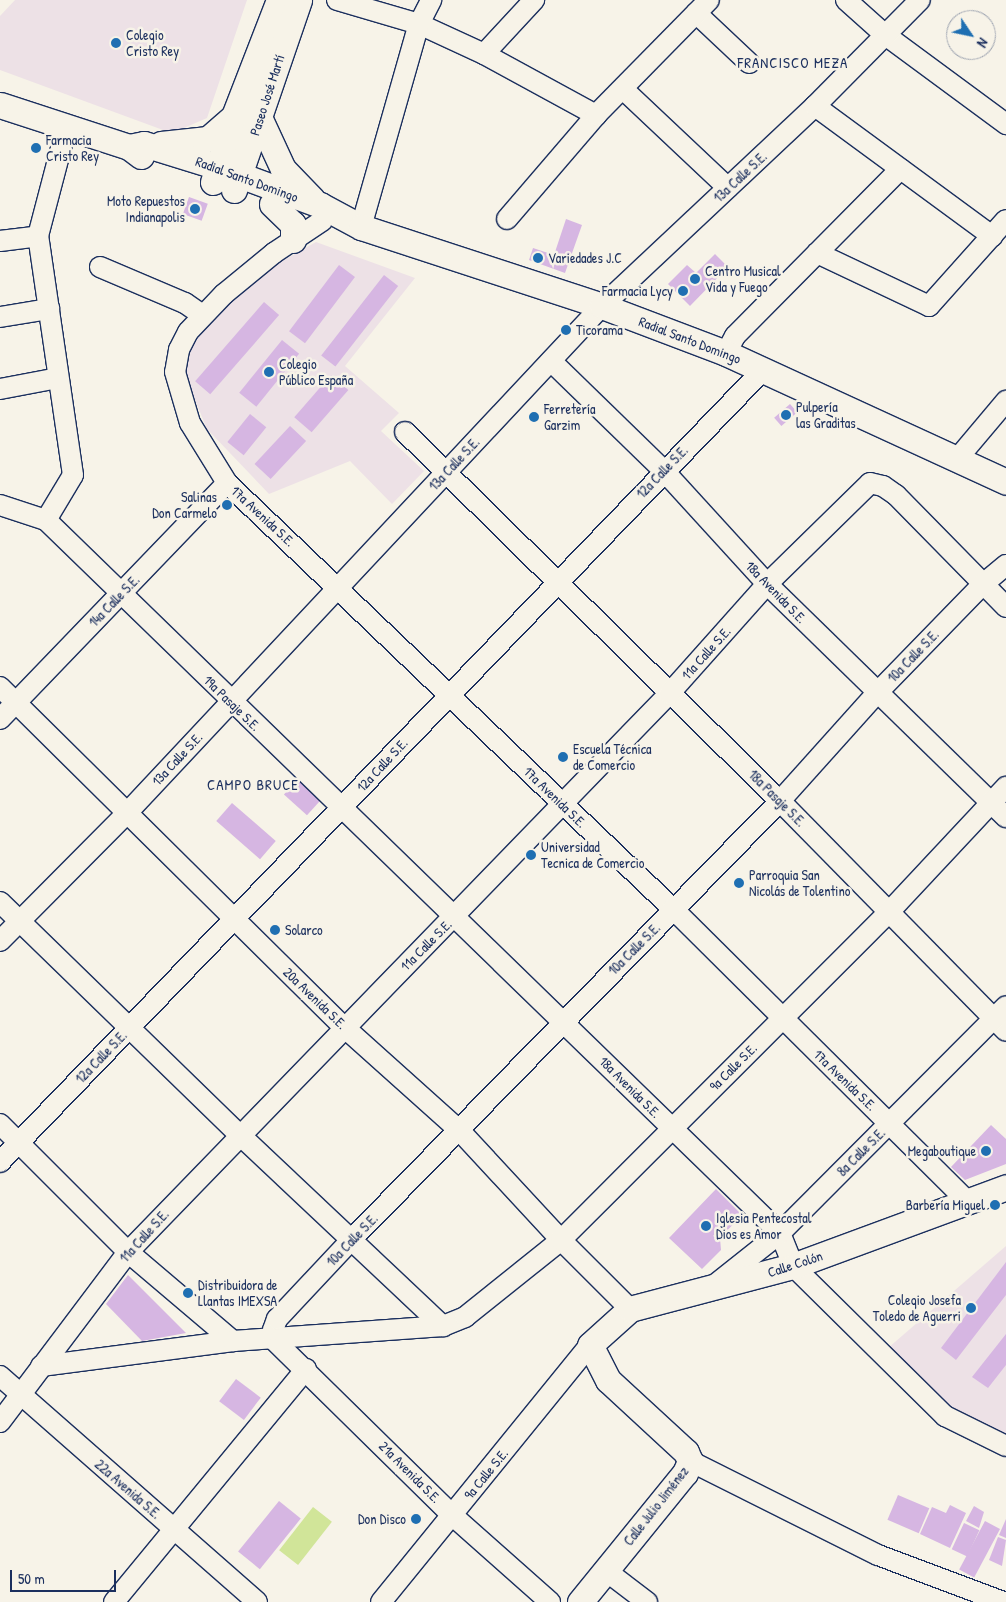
<!DOCTYPE html>
<meta charset="utf-8">
<style>
body{margin:0}
#map{position:relative;width:1006px;height:1602px;overflow:hidden;background:#f7f3e8;font-family:"Patrick Hand",sans-serif}
div>[style]{position:absolute}
.built>*{inset:0;background:#ede1e6}
.green>*{inset:0;background:#d1e599;transform-origin:0 0}
.building>*{inset:0;background:#d6b6e2;transform-origin:0 0}
.roads{filter:drop-shadow(1px 0 #1b2f5e) drop-shadow(-1px 0 #1b2f5e) drop-shadow(0 1px #1b2f5e) drop-shadow(0 -1px #1b2f5e)}
.minor>*{height:20px;margin:-10px;padding:0 10px;transform-origin:10px;border-radius:10px;background:#f7f3e8}
.major>*{height:25px;margin:-12.5px;padding:0 12.5px;transform-origin:12.5px;border-radius:12.5px;background:#f7f3e8}
.dots>*{width:14px;height:14px;translate:-50% -50%;box-sizing:border-box;border:2px solid #f7f3e8;border-radius:50%}
span{translate:-50% -50%;white-space:nowrap;text-align:center;line-height:1.15;-webkit-text-stroke:5px #f7f3e8;paint-order:stroke}
.poi-label{font-size:14px;color:#1b2f5e}
.left{translate:0 -50%;text-align:left}
.right{translate:-100% -50%;text-align:right}
.street-label{font-size:14px;color:#1b2f5e}
.neighbourhood-label{font-size:15px;color:#1b2f5e;letter-spacing:1px}
.north{position:absolute;left:946px;top:10px;width:50px;height:50px;box-sizing:border-box;background:#f7f3e8;border:1px solid #9fa5b1;border-radius:50%;rotate:124deg;font-size:14px;font-weight:700;line-height:20px;text-align:center;color:#1b2f5e}
.north::after{content:'';display:block;margin:auto;width:18px;height:22px;background:#1f6fb2;clip-path:polygon(50% 0,100% 100%,50% 72%,0 100%)}
.scale{position:absolute;left:10px;top:1570px;width:106px;height:22px;box-sizing:border-box;border:2px solid #1b2f5e;border-top:0;padding-left:6px;font-size:15px;line-height:18px;white-space:nowrap;color:#1b2f5e;-webkit-text-stroke:4px #f7f3e8;paint-order:stroke}
</style>
<div id="map">
<div class="built">
<div style="clip-path:polygon(15px 0,247px 0,207px 118px,177px 131px,163px 130px,0 70px,0 16px)"></div>
<div style="clip-path:polygon(316px 242px,415px 278px,345px 366px,399px 413px,381px 431px,424px 471px,392px 504px,350px 461px,269px 494px,207px 429px,186px 378px,187px 348px,254px 277px)"></div>
<div style="clip-path:polygon(1006px 1246px,1006px 1438px,955px 1416px,888px 1348px)"></div>
</div>
<div class="green">
<div style="left:313px;top:1507px;width:24px;height:55px;rotate:38deg"></div>
</div>
<div class="building">
<div style="left:189px;top:197px;width:20px;height:18px;rotate:20deg"></div>
<div style="clip-path:polygon(566px 219px,582px 225px,565px 273px,529px 260px,533px 248px,554px 255px)"></div>
<div style="clip-path:polygon(715px 254px,728px 267px,690px 306px,668px 284px,687px 265px,696px 273px)"></div>
<div style="left:339px;top:265px;width:20px;height:83px;rotate:37deg"></div>
<div style="left:384px;top:275px;width:18px;height:102px;rotate:38deg"></div>
<div style="left:264px;top:302px;width:20px;height:105px;rotate:41deg"></div>
<div style="left:282px;top:340px;width:22px;height:68px;rotate:39deg"></div>
<div style="left:331px;top:375px;width:23px;height:56px;rotate:41deg"></div>
<div style="left:790px;top:404px;width:11px;height:21px;rotate:49deg"></div>
<div style="left:250px;top:414px;width:21px;height:36px;rotate:39deg"></div>
<div style="left:290px;top:426px;width:22px;height:52px;rotate:43deg"></div>
<div style="left:298px;top:779px;width:31px;height:21px;rotate:42deg"></div>
<div style="left:232px;top:803px;width:58px;height:24px;rotate:41deg"></div>
<div style="clip-path:polygon(991px 1125px,1006px 1139px,1006px 1164px,965px 1180px,951px 1167px)"></div>
<div style="clip-path:polygon(716px 1189px,742px 1215px,720px 1238px,721px 1250px,702px 1269px,669px 1238px)"></div>
<div style="clip-path:polygon(1006px 1262px,1006px 1295px,956px 1360px,941px 1348px)"></div>
<div style="clip-path:polygon(128px 1275px,186px 1333px,142px 1341px,106px 1304px)"></div>
<div style="clip-path:polygon(1006px 1334px,1006px 1365px,988px 1388px,972px 1377px)"></div>
<div style="left:236px;top:1379px;width:31px;height:28px;rotate:37deg"></div>
<div style="left:898px;top:1495px;width:34px;height:27px;rotate:23deg"></div>
<div style="left:279px;top:1501px;width:28px;height:65px;rotate:39deg"></div>
<div style="clip-path:polygon(950px 1505px,966px 1513px,950px 1548px,920px 1534px,932px 1507px,946px 1513px)"></div>
<div style="clip-path:polygon(974px 1506px,984px 1512px,979px 1528px,966px 1521px)"></div>
<div style="clip-path:polygon(1006px 1519px,1006px 1538px,999px 1535px)"></div>
<div style="left:985px;top:1521px;width:17px;height:55px;rotate:28deg"></div>
<div style="left:964px;top:1523px;width:17px;height:29px;rotate:25deg"></div>
<div style="clip-path:polygon(998px 1537px,1006px 1540px,1002px 1566px,989px 1560px)"></div>
</div>
<div class="roads">
<div class="minor">
<div style="left:337px;top:0;width:85px;rotate:16.3deg"></div>
<div style="left:419px;top:24px;width:72px;rotate:24.8deg"></div>
<div style="left:484px;top:54px;width:128px;rotate:28.6deg"></div>
<div style="left:846px;top:0;width:51px;rotate:41.8deg"></div>
<div style="left:884px;top:34px;width:152px;rotate:36.4deg"></div>
<div style="left:696px;top:13px;width:73px;rotate:43.3deg"></div>
<div style="left:484px;top:54px;width:74px;rotate:-47.2deg"></div>
<div style="left:623px;top:89px;width:144px;rotate:43.3deg"></div>
<div style="left:815px;top:106px;width:220px;rotate:36.3deg"></div>
<div style="left:507px;top:219px;width:137px;rotate:-49.4deg"></div>
<div style="left:596px;top:115px;width:161px;rotate:-45.5deg"></div>
<div style="left:322px;top:221px;width:58px;rotate:146.3deg"></div>
<div style="left:274px;top:253px;width:65px;rotate:140.6deg"></div>
<div style="left:224px;top:294px;width:52px;rotate:133.5deg"></div>
<div style="left:188px;top:332px;width:20px;rotate:117deg"></div>
<div style="left:179px;top:350px;width:22px;rotate:100deg"></div>
<div style="left:175px;top:372px;width:53px;rotate:73.6deg"></div>
<div style="left:190px;top:423px;width:70px;rotate:58.3deg"></div>
<div style="left:227px;top:483px;width:617px;rotate:43.69deg"></div>
<div style="left:673px;top:909px;width:416px;rotate:44.8deg"></div>
<div style="left:361px;top:227px;width:211px;rotate:-74.1deg"></div>
<div style="left:419px;top:24px;width:27px;rotate:-63deg"></div>
<div style="left:0;top:241px;width:38px;rotate:-7deg"></div>
<div style="left:817px;top:253px;width:124px;rotate:25.3deg"></div>
<div style="left:929px;top:306px;width:115px;rotate:-48.2deg"></div>
<div style="left:100px;top:267px;width:92px;rotate:23deg"></div>
<div style="left:185px;top:303px;width:21px;rotate:35deg"></div>
<div style="left:0;top:317px;width:50px;rotate:-9.3deg"></div>
<div style="left:726px;top:353px;width:19px;rotate:-62deg"></div>
<div style="left:735px;top:336px;width:235px;rotate:-45.3deg"></div>
<div style="left:551px;top:361px;width:156px;rotate:44.2deg"></div>
<div style="left:663px;top:470px;width:154px;rotate:47.6deg"></div>
<div style="left:767px;top:584px;width:334px;rotate:44.3deg"></div>
<div style="left:0;top:389px;width:59px;rotate:-10.7deg"></div>
<div style="left:405px;top:432px;width:526px;rotate:44.54deg"></div>
<div style="left:780px;top:801px;width:322px;rotate:45.5deg"></div>
<div style="left:958px;top:458px;width:75px;rotate:-49.9deg"></div>
<div style="left:0;top:505px;width:48px;rotate:18.1deg"></div>
<div style="left:46px;top:520px;width:1023px;rotate:44.17deg"></div>
<div style="left:780px;top:1233px;width:35px;rotate:68deg"></div>
<div style="left:793px;top:1266px;width:214px;rotate:44.6deg"></div>
<div style="left:945px;top:1416px;width:68px;rotate:26.2deg"></div>
<div style="left:46px;top:520px;width:52px;rotate:-59deg"></div>
<div style="left:73px;top:475px;width:242px;rotate:-98.3deg"></div>
<div style="left:38px;top:236px;width:111px;rotate:-75.3deg"></div>
<div style="left:0;top:687px;width:484px;rotate:44.7deg"></div>
<div style="left:344px;top:1027px;width:156px;rotate:41.9deg"></div>
<div style="left:460px;top:1131px;width:149px;rotate:47.2deg"></div>
<div style="left:561px;top:1240px;width:98px;rotate:45deg"></div>
<div style="left:0;top:719px;width:327px;rotate:-46.1deg"></div>
<div style="left:0;top:902px;width:334px;rotate:44.2deg"></div>
<div style="left:240px;top:1135px;width:279px;rotate:43.3deg"></div>
<div style="left:0;top:941px;width:180px;rotate:-45.2deg"></div>
<div style="left:127px;top:813px;width:695px;rotate:-46.87deg"></div>
<div style="left:602px;top:306px;width:292px;rotate:-43.2deg"></div>
<div style="left:815px;top:106px;width:149px;rotate:-45.3deg"></div>
<div style="left:0;top:1124px;width:181px;rotate:45deg"></div>
<div style="left:128px;top:1252px;width:138px;rotate:40.3deg"></div>
<div style="left:0;top:1162px;width:1101px;rotate:-46.07deg"></div>
<div style="left:717px;top:1283px;width:80px;rotate:-38.4deg"></div>
<div style="left:780px;top:1233px;width:320px;rotate:-45.1deg"></div>
<div style="left:41px;top:1366px;width:194px;rotate:-7.4deg"></div>
<div style="left:233px;top:1341px;width:211px;rotate:-4.1deg"></div>
<div style="left:443px;top:1326px;width:24px;rotate:-22deg"></div>
<div style="left:465px;top:1317px;width:123px;rotate:-38.7deg"></div>
<div style="left:561px;top:1240px;width:462px;rotate:-45deg"></div>
<div style="left:888px;top:913px;width:173px;rotate:-46.9deg"></div>
<div style="left:0;top:1376px;width:342px;rotate:41.3deg"></div>
<div style="left:0;top:1422px;width:213px;rotate:-53deg"></div>
<div style="left:128px;top:1252px;width:777px;rotate:-45.89deg"></div>
<div style="left:669px;top:694px;width:147px;rotate:-48.3deg"></div>
<div style="left:767px;top:584px;width:144px;rotate:-44.4deg"></div>
<div style="left:870px;top:483px;width:13px;rotate:13deg"></div>
<div style="left:883px;top:486px;width:16px;rotate:35deg"></div>
<div style="left:896px;top:495px;width:157px;rotate:45.5deg"></div>
<div style="left:690px;top:1461px;width:210px;rotate:26.6deg"></div>
<div style="left:878px;top:1555px;width:134px;rotate:20.6deg"></div>
<div style="left:605px;top:1570px;width:53px;rotate:37.3deg"></div>
<div style="left:114px;top:1602px;width:302px;rotate:-50.5deg"></div>
<div style="left:381px;top:1602px;width:331px;rotate:-50.9deg"></div>
<div style="left:550px;top:1602px;width:130px;rotate:-138.4deg"></div>
<div style="left:453px;top:1516px;width:252px;rotate:-135.5deg"></div>
<div style="left:273px;top:1339px;width:9px;rotate:-90deg"></div>
<div style="left:273px;top:1330px;width:12px;rotate:-70deg"></div>
<div style="left:277px;top:1319px;width:110px;rotate:-46.8deg"></div>
<div style="left:352px;top:1239px;width:612px;rotate:-45.66deg"></div>
<div style="left:780px;top:801px;width:145px;rotate:-48.1deg"></div>
<div style="left:877px;top:693px;width:151px;rotate:-45.8deg"></div>
<div style="left:982px;top:585px;width:31px;rotate:-40deg"></div>
</div>
<div class="major">
<div style="left:0;top:105px;width:136px;rotate:18deg"></div>
<div style="left:129px;top:147px;width:15px;rotate:37deg"></div>
<div style="left:259px;top:117px;width:57px;rotate:65.2deg"></div>
<div style="left:283px;top:169px;width:42px;rotate:46deg"></div>
<div style="left:161px;top:144px;width:47px;rotate:-6.1deg"></div>
<div style="left:208px;top:139px;width:35px;rotate:-41deg"></div>
<div style="left:129px;top:147px;width:15px;rotate:-11deg"></div>
<div style="left:144px;top:144px;width:77px;rotate:17.3deg"></div>
<div style="left:218px;top:167px;width:109px;rotate:20.4deg"></div>
<div style="left:320px;top:205px;width:47px;rotate:28.2deg"></div>
<div style="left:361px;top:227px;width:254px;rotate:18.1deg"></div>
<div style="left:602px;top:306px;width:133px;rotate:20.8deg"></div>
<div style="left:726px;top:353px;width:308px;rotate:24.7deg"></div>
<div style="left:213px;top:182px;width:69px;rotate:-72.3deg"></div>
<div style="left:234px;top:116px;width:124px;rotate:-68.8deg"></div>
<div style="left:234px;top:190px;width:201px;rotate:-71.1deg"></div>
<div style="left:272px;top:204px;width:29px;rotate:44deg"></div>
<div style="left:293px;top:224px;width:16px;rotate:90deg"></div>
<div style="left:580px;top:1602px;width:166px;rotate:-50.9deg"></div>
<div style="left:685px;top:1473px;width:13px;rotate:-67deg"></div>
<div style="left:690px;top:1461px;width:10px;rotate:-114deg"></div>
<div style="left:686px;top:1452px;width:106px;rotate:-137.3deg"></div>
<div style="left:608px;top:1380px;width:39px;rotate:-117deg"></div>
<div style="left:590px;top:1345px;width:54px;rotate:-42deg"></div>
<div style="left:630px;top:1309px;width:169px;rotate:-14.8deg"></div>
<div style="left:793px;top:1266px;width:227px;rotate:-20.3deg"></div>
</div>
</div>
<div class="dots">
<div style="left:116px;top:43px;background:#1f6fb2"></div>
<div style="left:36px;top:148px;background:#1f6fb2"></div>
<div style="left:195px;top:209px;background:#1f6fb2"></div>
<div style="left:538px;top:258px;background:#1f6fb2"></div>
<div style="left:695px;top:279px;background:#1f6fb2"></div>
<div style="left:683px;top:291px;background:#1f6fb2"></div>
<div style="left:566px;top:330px;background:#1f6fb2"></div>
<div style="left:269px;top:372px;background:#1f6fb2"></div>
<div style="left:786px;top:415px;background:#1f6fb2"></div>
<div style="left:534px;top:417px;background:#1f6fb2"></div>
<div style="left:227px;top:505px;background:#1f6fb2"></div>
<div style="left:563px;top:757px;background:#1f6fb2"></div>
<div style="left:531px;top:855px;background:#1f6fb2"></div>
<div style="left:739px;top:883px;background:#1f6fb2"></div>
<div style="left:275px;top:930px;background:#1f6fb2"></div>
<div style="left:986px;top:1151px;background:#1f6fb2"></div>
<div style="left:995px;top:1205px;background:#1f6fb2"></div>
<div style="left:706px;top:1226px;background:#1f6fb2"></div>
<div style="left:188px;top:1293px;background:#1f6fb2"></div>
<div style="left:971px;top:1308px;background:#1f6fb2"></div>
<div style="left:416px;top:1519px;background:#1f6fb2"></div>
</div>
<div class="poi-label">
<span class="left" style="left:126px;top:43px">Colegio<br>Cristo Rey</span>
<span class="left" style="left:46px;top:148px">Farmacia<br>Cristo Rey</span>
<span class="right" style="left:185px;top:209px">Moto Repuestos<br>Indianapolis</span>
<span class="left" style="left:548px;top:258px">Variedades J.C</span>
<span class="left" style="left:705px;top:279px">Centro Musical<br>Vida y Fuego</span>
<span class="right" style="left:673px;top:291px">Farmacia Lycy</span>
<span class="left" style="left:576px;top:330px">Ticorama</span>
<span class="left" style="left:279px;top:372px">Colegio<br>Público España</span>
<span class="left" style="left:796px;top:415px">Pulpería<br>las Graditas</span>
<span class="left" style="left:544px;top:417px">Ferretería<br>Garzim</span>
<span class="right" style="left:217px;top:505px">Salinas<br>Don Carmelo</span>
<span class="left" style="left:573px;top:757px">Escuela Técnica<br>de Comercio</span>
<span class="left" style="left:541px;top:855px">Universidad<br>Tecnica de Comercio</span>
<span class="left" style="left:749px;top:883px">Parroquia San<br>Nicolás de Tolentino</span>
<span class="left" style="left:285px;top:930px">Solarco</span>
<span class="right" style="left:976px;top:1151px">Megaboutique</span>
<span class="right" style="left:985px;top:1205px">Barbería Miguel</span>
<span class="left" style="left:716px;top:1226px">Iglesia Pentecostal<br>Dios es Amor</span>
<span class="left" style="left:198px;top:1293px">Distribuidora de<br>Llantas IMEXSA</span>
<span class="right" style="left:961px;top:1308px">Colegio Josefa<br>Toledo de Aguerri</span>
<span class="right" style="left:406px;top:1519px">Don Disco</span>
</div>
<div class="street-label">
<span style="left:267px;top:95px;rotate:-72deg">Paseo José Martí</span>
<span style="left:740px;top:177px;rotate:-43deg">13a Calle S.E.</span>
<span style="left:247px;top:179px;rotate:20deg">Radial Santo Domingo</span>
<span style="left:690px;top:340px;rotate:21deg">Radial Santo Domingo</span>
<span style="left:454px;top:464px;rotate:-47deg">13a Calle S.E.</span>
<span style="left:662px;top:472px;rotate:-46deg">12a Calle S.E.</span>
<span style="left:263px;top:516px;rotate:43deg">17a Avenida S.E.</span>
<span style="left:776px;top:592px;rotate:46deg">18a Avenida S.E.</span>
<span style="left:114px;top:601px;rotate:-46deg">14a Calle S.E.</span>
<span style="left:706px;top:653px;rotate:-48deg">11a Calle S.E.</span>
<span style="left:913px;top:656px;rotate:-46deg">10a Calle S.E.</span>
<span style="left:232px;top:703px;rotate:44deg">19a Pasaje S.E.</span>
<span style="left:177px;top:759px;rotate:-47deg">13a Calle S.E.</span>
<span style="left:382px;top:765px;rotate:-47deg">12a Calle S.E.</span>
<span style="left:555px;top:797px;rotate:44deg">17a Avenida S.E.</span>
<span style="left:777px;top:798px;rotate:45deg">18a Pasaje S.E.</span>
<span style="left:426px;top:945px;rotate:-45deg">11a Calle S.E.</span>
<span style="left:634px;top:949px;rotate:-45deg">10a Calle S.E.</span>
<span style="left:315px;top:998px;rotate:44deg">20a Avenida S.E.</span>
<span style="left:101px;top:1057px;rotate:-46deg">12a Calle S.E.</span>
<span style="left:733px;top:1067px;rotate:-45deg">9a Calle S.E.</span>
<span style="left:845px;top:1080px;rotate:44deg">17a Avenida S.E.</span>
<span style="left:630px;top:1087px;rotate:45deg">18a Avenida S.E.</span>
<span style="left:861px;top:1152px;rotate:-45deg">8a Calle S.E.</span>
<span style="left:144px;top:1236px;rotate:-48deg">11a Calle S.E.</span>
<span style="left:352px;top:1240px;rotate:-46deg">10a Calle S.E.</span>
<span style="left:795px;top:1264px;rotate:-18deg">Calle Colón</span>
<span style="left:410px;top:1472px;rotate:45deg">21a Avenida S.E.</span>
<span style="left:486px;top:1474px;rotate:-51deg">9a Calle S.E.</span>
<span style="left:128px;top:1489px;rotate:41deg">22a Avenida S.E.</span>
<span style="left:656px;top:1506px;rotate:-52deg">Calle Julio Jiménez</span>
</div>
<div class="neighbourhood-label">
<span style="left:793px;top:63px">FRANCISCO MEZA</span>
<span style="left:253px;top:785px">CAMPO BRUCE</span>
</div>
<div class="north">N</div>
<div class="scale">50 m</div>
</div>
